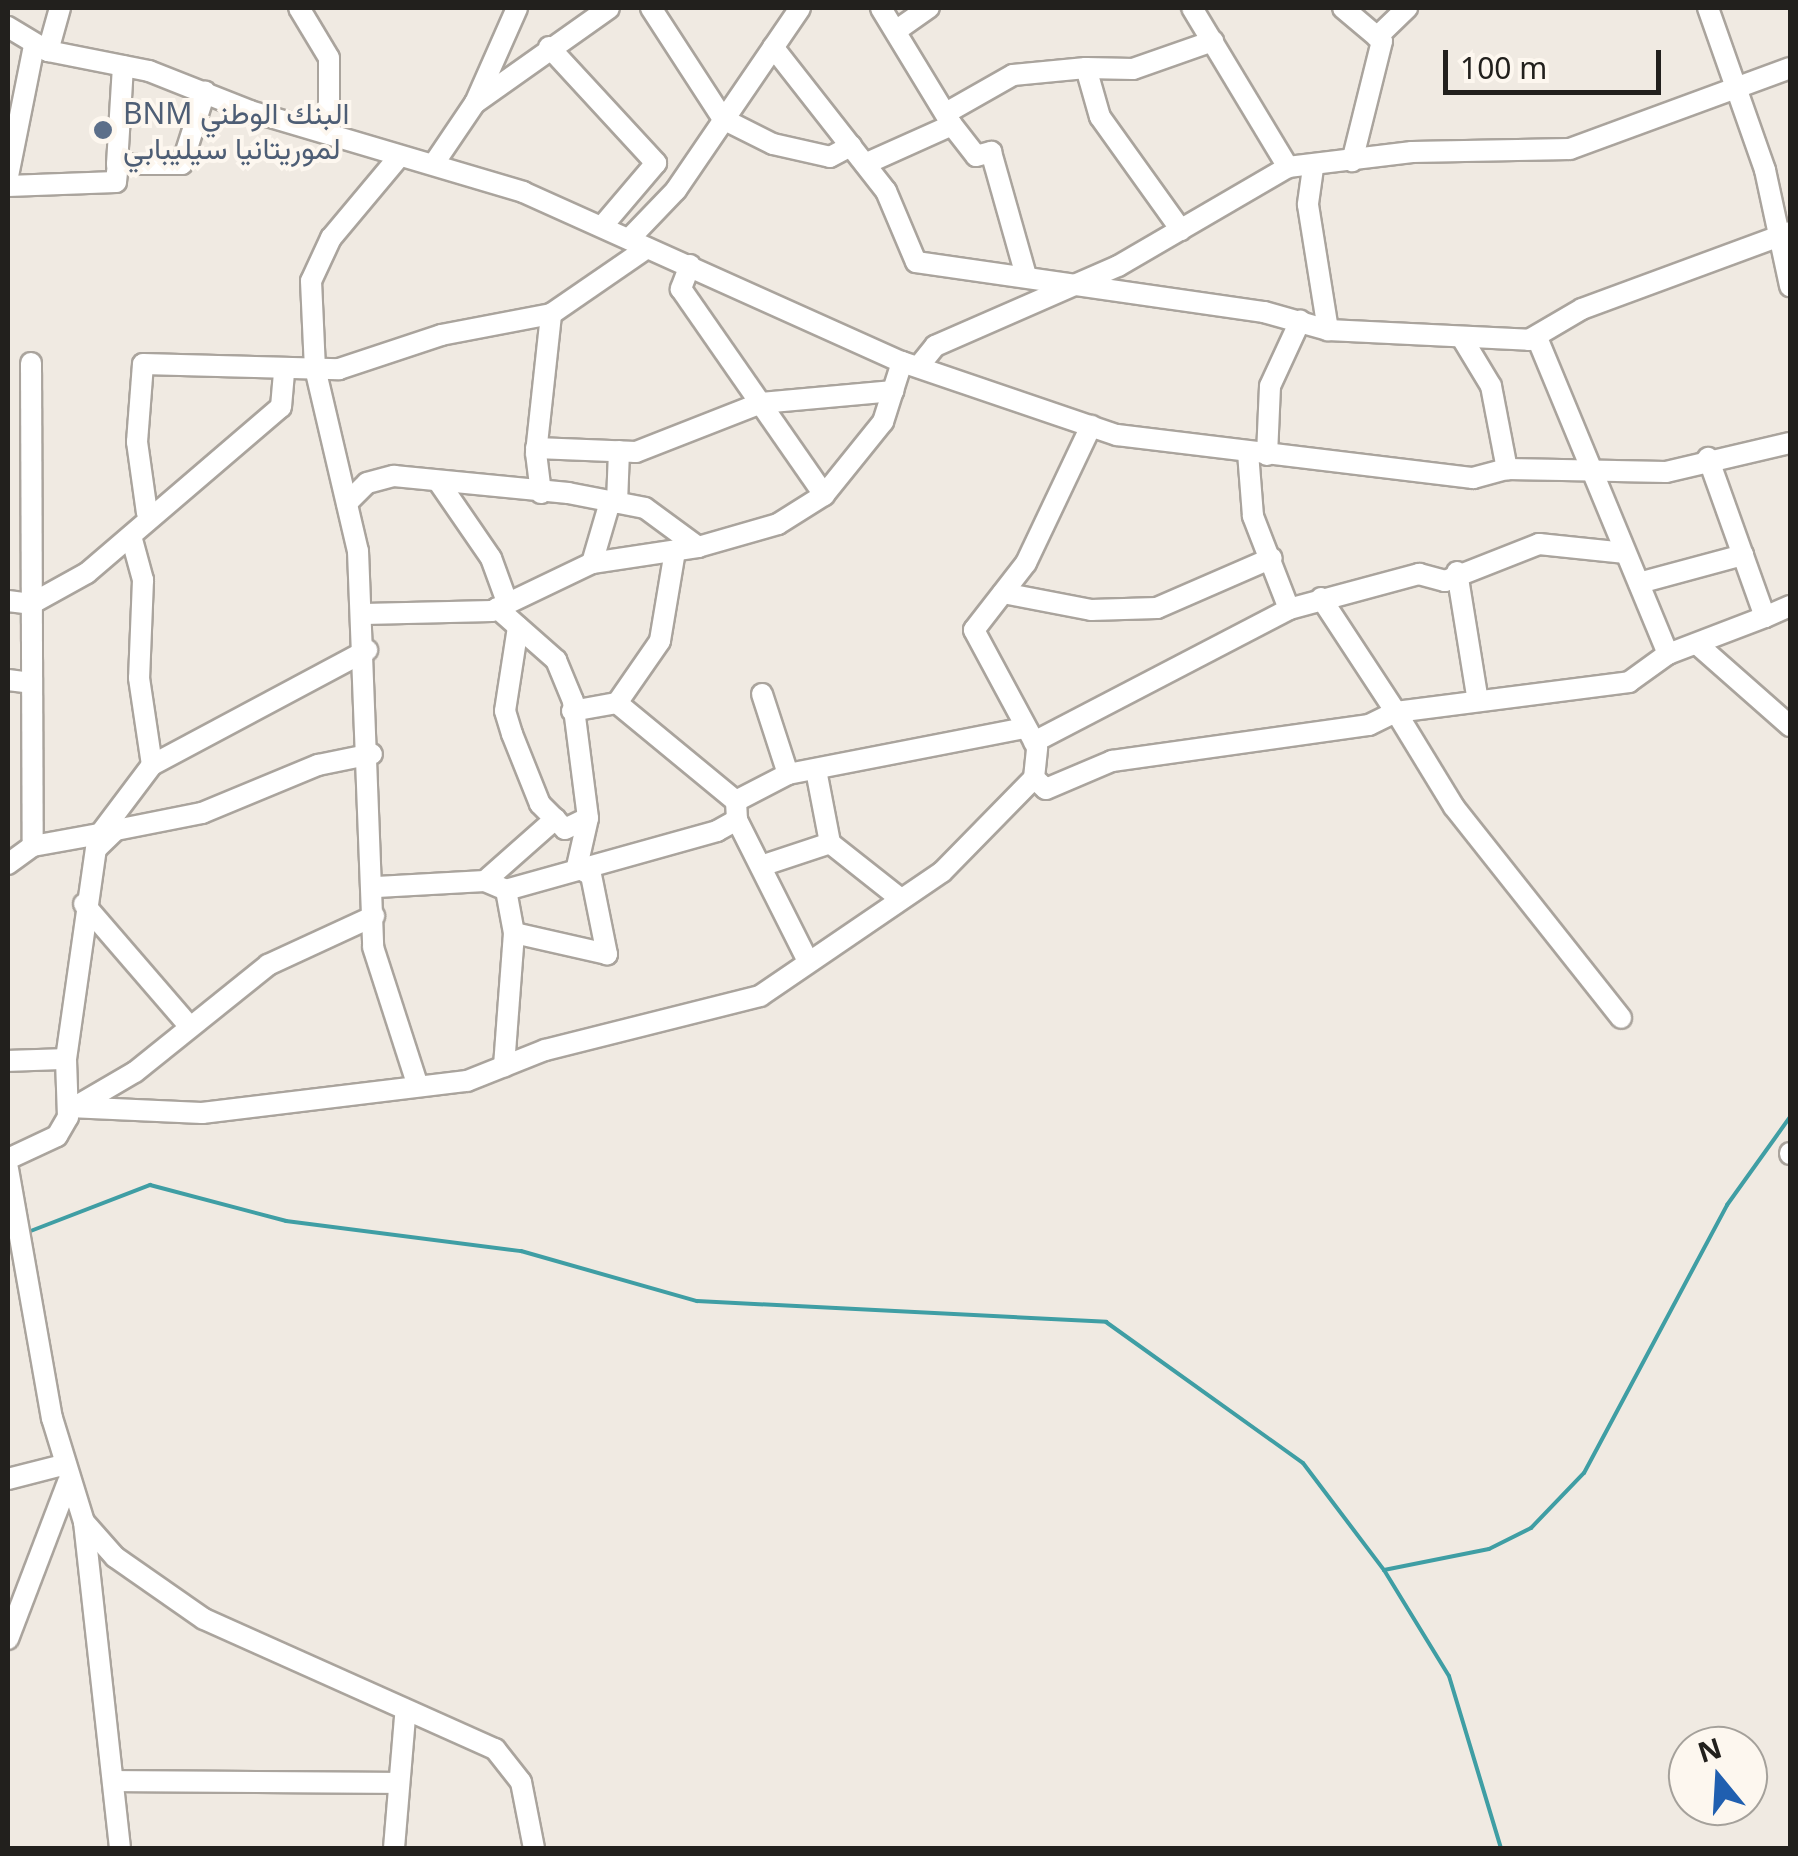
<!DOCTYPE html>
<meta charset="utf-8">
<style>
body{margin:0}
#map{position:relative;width:1798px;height:1856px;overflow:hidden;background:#f0eae2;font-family:"Noto Sans",Vazirmatn,sans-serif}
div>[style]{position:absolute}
.stream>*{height:4px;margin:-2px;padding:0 2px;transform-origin:2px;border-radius:2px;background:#3f9ea4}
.roads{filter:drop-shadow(2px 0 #aaa49d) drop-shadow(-2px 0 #aaa49d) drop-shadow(0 2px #aaa49d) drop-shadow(0 -2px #aaa49d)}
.minor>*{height:20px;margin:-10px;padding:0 10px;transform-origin:10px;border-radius:10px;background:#fff}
.dots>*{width:28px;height:28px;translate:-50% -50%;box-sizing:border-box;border:5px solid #fdf7ef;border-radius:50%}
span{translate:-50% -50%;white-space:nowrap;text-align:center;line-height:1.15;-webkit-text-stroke:8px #fdf7ef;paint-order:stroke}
.service-label{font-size:30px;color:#4e5e75}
.left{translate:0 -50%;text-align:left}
.frame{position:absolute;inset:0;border:10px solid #22201d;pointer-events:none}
.north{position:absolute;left:1668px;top:1726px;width:100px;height:100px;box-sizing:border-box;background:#fdf7ef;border:2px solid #a5a19b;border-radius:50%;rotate:342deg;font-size:28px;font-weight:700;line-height:40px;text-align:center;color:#22201d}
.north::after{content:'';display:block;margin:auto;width:35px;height:45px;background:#205fb0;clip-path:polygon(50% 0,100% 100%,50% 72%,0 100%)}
.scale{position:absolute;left:1443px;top:50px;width:218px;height:45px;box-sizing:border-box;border:5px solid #22201d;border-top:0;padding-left:12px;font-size:30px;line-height:35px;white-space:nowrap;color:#22201d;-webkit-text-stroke:8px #fdf7ef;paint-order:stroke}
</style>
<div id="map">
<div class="stream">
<div style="left:28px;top:1232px;width:131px;rotate:-21.1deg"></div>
<div style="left:150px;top:1185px;width:141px;rotate:14.8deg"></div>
<div style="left:286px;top:1221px;width:237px;rotate:7.3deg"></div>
<div style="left:521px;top:1251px;width:183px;rotate:15.9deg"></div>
<div style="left:697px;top:1301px;width:410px;rotate:2.9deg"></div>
<div style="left:1106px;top:1322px;width:242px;rotate:35.6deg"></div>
<div style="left:1303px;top:1463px;width:134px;rotate:52.9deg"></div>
<div style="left:1384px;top:1570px;width:124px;rotate:58.5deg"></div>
<div style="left:1449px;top:1676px;width:180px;rotate:73.2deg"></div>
<div style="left:1384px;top:1570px;width:107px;rotate:-11.3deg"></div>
<div style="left:1489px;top:1549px;width:47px;rotate:-26.6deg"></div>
<div style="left:1531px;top:1528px;width:76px;rotate:-46.1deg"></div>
<div style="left:1584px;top:1473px;width:304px;rotate:-61.9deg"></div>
<div style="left:1727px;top:1205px;width:108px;rotate:-54.4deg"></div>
</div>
<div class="roads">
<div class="minor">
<div style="left:299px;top:8px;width:58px;rotate:59deg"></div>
<div style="left:329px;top:58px;width:73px;rotate:90deg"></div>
<div style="left:651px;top:8px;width:132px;rotate:57deg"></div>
<div style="left:723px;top:119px;width:56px;rotate:26.6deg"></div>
<div style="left:773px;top:144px;width:58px;rotate:12.8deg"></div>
<div style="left:830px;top:157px;width:24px;rotate:-28deg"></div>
<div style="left:1192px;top:8px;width:186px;rotate:58.9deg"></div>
<div style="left:1343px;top:8px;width:51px;rotate:40.2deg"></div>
<div style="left:1382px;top:41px;width:124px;rotate:104deg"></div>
<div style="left:1708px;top:8px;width:172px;rotate:70.6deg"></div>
<div style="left:1765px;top:170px;width:119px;rotate:77.8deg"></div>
<div style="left:8px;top:27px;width:47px;rotate:31deg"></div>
<div style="left:48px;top:51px;width:103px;rotate:11.2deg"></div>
<div style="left:149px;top:71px;width:109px;rotate:21.6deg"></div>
<div style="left:250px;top:111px;width:285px;rotate:16.5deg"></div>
<div style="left:523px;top:192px;width:415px;rotate:24.2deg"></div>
<div style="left:902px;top:362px;width:227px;rotate:18.8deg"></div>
<div style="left:1117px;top:435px;width:359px;rotate:6.9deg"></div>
<div style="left:1473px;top:478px;width:35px;rotate:-15deg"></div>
<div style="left:1507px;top:469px;width:159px;rotate:1.1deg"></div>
<div style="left:1666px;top:472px;width:127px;rotate:-13.2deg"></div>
<div style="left:897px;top:30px;width:39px;rotate:-35deg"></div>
<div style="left:1377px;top:37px;width:42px;rotate:-44deg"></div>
<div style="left:549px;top:47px;width:158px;rotate:47.3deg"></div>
<div style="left:656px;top:163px;width:80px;rotate:130.4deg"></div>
<div style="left:773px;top:47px;width:183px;rotate:51.9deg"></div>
<div style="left:886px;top:191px;width:77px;rotate:67.1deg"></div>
<div style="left:916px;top:262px;width:352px;rotate:8.2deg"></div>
<div style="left:1264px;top:312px;width:66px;rotate:15.7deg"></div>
<div style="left:1328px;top:330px;width:201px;rotate:2.8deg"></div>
<div style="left:1529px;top:340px;width:61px;rotate:-30.3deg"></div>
<div style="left:1582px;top:309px;width:222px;rotate:-20.3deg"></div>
<div style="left:48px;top:51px;width:45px;rotate:-74.4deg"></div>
<div style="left:123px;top:66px;width:98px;rotate:93.5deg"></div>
<div style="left:117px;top:164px;width:65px"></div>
<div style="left:182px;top:164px;width:76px;rotate:-72.3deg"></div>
<div style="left:475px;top:103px;width:164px;rotate:-35.3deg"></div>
<div style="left:946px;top:113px;width:77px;rotate:-29.6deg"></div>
<div style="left:1013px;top:75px;width:73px;rotate:-5.5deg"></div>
<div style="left:952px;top:125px;width:39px;rotate:52deg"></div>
<div style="left:976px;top:156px;width:16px;rotate:-15deg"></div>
<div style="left:991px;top:152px;width:129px;rotate:74.2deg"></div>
<div style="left:398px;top:158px;width:104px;rotate:129.9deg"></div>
<div style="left:331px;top:238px;width:47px;rotate:114.9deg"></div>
<div style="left:311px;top:281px;width:87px;rotate:87.4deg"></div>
<div style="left:315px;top:368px;width:188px;rotate:76.8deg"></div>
<div style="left:358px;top:551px;width:396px;rotate:87.8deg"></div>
<div style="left:373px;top:947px;width:143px;rotate:72.1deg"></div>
<div style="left:435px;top:162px;width:71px;rotate:-55.9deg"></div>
<div style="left:475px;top:103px;width:104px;rotate:-66.1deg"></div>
<div style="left:865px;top:164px;width:95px;rotate:-24.1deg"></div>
<div style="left:952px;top:125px;width:137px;rotate:-121.3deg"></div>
<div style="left:1313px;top:168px;width:37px;rotate:98deg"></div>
<div style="left:1308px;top:205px;width:127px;rotate:80.9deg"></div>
<div style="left:8px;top:176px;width:133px;rotate:-78.7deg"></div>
<div style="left:8px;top:186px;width:108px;rotate:-2.1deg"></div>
<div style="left:116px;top:182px;width:18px;rotate:-84deg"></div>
<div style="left:1181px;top:230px;width:139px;rotate:-125.6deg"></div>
<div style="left:1100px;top:117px;width:51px;rotate:-105.9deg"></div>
<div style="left:1086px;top:68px;width:47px;rotate:1.2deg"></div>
<div style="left:1133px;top:69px;width:85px;rotate:-19.3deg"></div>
<div style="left:631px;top:237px;width:65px;rotate:-46.2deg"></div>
<div style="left:676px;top:190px;width:220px;rotate:-55.7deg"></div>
<div style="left:690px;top:265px;width:26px;rotate:111deg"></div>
<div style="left:681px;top:289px;width:251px;rotate:55.2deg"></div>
<div style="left:1462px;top:338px;width:56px;rotate:58.9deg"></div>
<div style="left:1491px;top:386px;width:85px;rotate:79.1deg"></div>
<div style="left:31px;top:363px;width:483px;rotate:89.8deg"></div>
<div style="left:919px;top:366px;width:26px;rotate:-51deg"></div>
<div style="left:935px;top:346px;width:200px;rotate:-23.6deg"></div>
<div style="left:1118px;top:266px;width:197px;rotate:-30.2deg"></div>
<div style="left:1288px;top:167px;width:125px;rotate:-6.9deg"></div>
<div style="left:1412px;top:152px;width:158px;rotate:-1.1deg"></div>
<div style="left:1570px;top:149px;width:234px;rotate:-20.2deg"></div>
<div style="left:536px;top:448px;width:100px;rotate:2.3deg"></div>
<div style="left:636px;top:452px;width:134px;rotate:-21.4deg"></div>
<div style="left:761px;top:403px;width:133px;rotate:-5.2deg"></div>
<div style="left:1267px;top:455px;width:69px;rotate:-87.5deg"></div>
<div style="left:1270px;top:386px;width:72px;rotate:-65.2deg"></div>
<div style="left:438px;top:481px;width:93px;rotate:55.5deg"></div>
<div style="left:491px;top:558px;width:47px;rotate:70deg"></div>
<div style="left:541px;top:493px;width:40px;rotate:-97.1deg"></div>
<div style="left:536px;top:453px;width:140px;rotate:-83.8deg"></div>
<div style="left:347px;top:503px;width:28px;rotate:-45deg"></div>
<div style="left:367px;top:483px;width:28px;rotate:-15deg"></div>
<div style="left:394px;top:476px;width:175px;rotate:5.6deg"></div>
<div style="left:568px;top:493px;width:78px;rotate:11deg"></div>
<div style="left:645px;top:508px;width:66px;rotate:36.3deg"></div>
<div style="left:698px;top:547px;width:83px;rotate:-16deg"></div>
<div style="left:778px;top:524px;width:54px;rotate:-32.2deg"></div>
<div style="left:824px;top:495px;width:94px;rotate:-51.1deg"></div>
<div style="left:883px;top:422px;width:63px;rotate:-72.4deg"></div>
<div style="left:617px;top:503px;width:52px;rotate:-87.8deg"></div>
<div style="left:147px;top:513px;width:72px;rotate:-98deg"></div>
<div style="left:137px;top:442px;width:78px;rotate:-85.6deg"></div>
<div style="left:143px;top:364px;width:196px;rotate:1.5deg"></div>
<div style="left:339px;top:369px;width:108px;rotate:-18.4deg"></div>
<div style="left:441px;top:335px;width:112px;rotate:-10.8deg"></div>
<div style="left:551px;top:314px;width:116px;rotate:-34.5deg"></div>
<div style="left:131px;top:536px;width:46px;rotate:74.7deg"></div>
<div style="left:143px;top:580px;width:98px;rotate:92.3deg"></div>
<div style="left:139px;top:678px;width:88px;rotate:81.5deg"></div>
<div style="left:675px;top:551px;width:91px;rotate:99.5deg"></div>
<div style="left:660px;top:641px;width:75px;rotate:124.7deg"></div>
<div style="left:617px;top:703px;width:154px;rotate:39.5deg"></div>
<div style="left:592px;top:563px;width:64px;rotate:-73.6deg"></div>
<div style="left:1457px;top:572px;width:126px;rotate:80.8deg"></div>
<div style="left:1639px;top:583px;width:108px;rotate:-15.1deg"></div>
<div style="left:1003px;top:593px;width:90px;rotate:10.9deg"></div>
<div style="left:1091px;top:610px;width:66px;rotate:-1.7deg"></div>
<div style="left:1157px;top:608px;width:125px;rotate:-23.5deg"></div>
<div style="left:1321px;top:598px;width:136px;rotate:56.7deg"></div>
<div style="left:1396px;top:712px;width:235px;rotate:-7.3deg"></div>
<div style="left:1629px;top:682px;width:48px;rotate:-35.7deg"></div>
<div style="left:1668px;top:654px;width:343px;rotate:-112.5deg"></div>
<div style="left:8px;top:601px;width:23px;rotate:7deg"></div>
<div style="left:31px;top:604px;width:64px;rotate:-29deg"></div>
<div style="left:87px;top:573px;width:255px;rotate:-40.6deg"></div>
<div style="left:281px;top:407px;width:36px;rotate:-85deg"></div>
<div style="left:497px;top:608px;width:79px;rotate:41.4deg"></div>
<div style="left:556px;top:660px;width:44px;rotate:67.5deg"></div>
<div style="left:573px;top:701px;width:118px;rotate:82.7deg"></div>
<div style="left:588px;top:818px;width:50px;rotate:102.7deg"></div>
<div style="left:577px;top:867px;width:16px;rotate:30deg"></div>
<div style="left:591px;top:875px;width:81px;rotate:78.6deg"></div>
<div style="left:607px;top:954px;width:95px;rotate:-167.3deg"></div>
<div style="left:1289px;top:609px;width:135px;rotate:-15.1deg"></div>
<div style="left:1419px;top:574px;width:27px;rotate:15deg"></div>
<div style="left:1445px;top:581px;width:101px;rotate:-21.5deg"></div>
<div style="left:1539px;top:544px;width:87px;rotate:5.9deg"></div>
<div style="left:364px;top:614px;width:128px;rotate:-1.3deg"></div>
<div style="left:492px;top:611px;width:111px;rotate:-25.6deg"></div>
<div style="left:592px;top:563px;width:107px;rotate:-8.6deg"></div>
<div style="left:1765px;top:617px;width:27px;rotate:-24deg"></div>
<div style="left:518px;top:627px;width:85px;rotate:98.8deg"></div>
<div style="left:505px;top:711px;width:24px;rotate:73deg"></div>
<div style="left:512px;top:734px;width:75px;rotate:68.2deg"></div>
<div style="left:540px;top:804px;width:35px;rotate:45deg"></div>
<div style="left:565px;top:829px;width:25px;rotate:-26deg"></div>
<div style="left:1697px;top:644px;width:124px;rotate:41.4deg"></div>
<div style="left:1668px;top:654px;width:104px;rotate:-20.9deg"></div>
<div style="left:1765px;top:617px;width:169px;rotate:-109.7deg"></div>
<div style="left:8px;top:680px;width:23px;rotate:7deg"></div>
<div style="left:762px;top:694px;width:84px;rotate:72deg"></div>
<div style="left:572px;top:711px;width:46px;rotate:-10.1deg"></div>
<div style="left:1034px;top:742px;width:288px;rotate:-27.5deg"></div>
<div style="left:1289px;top:609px;width:100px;rotate:-111.2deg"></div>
<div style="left:1253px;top:516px;width:63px;rotate:-94.5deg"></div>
<div style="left:816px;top:770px;width:74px;rotate:79.1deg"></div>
<div style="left:830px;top:843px;width:90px;rotate:38.3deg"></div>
<div style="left:1034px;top:778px;width:16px;rotate:43deg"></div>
<div style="left:1046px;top:789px;width:72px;rotate:-23deg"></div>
<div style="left:1112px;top:761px;width:260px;rotate:-8deg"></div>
<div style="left:1369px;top:725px;width:30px;rotate:-26deg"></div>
<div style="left:1396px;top:712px;width:111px;rotate:58.6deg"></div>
<div style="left:1454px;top:807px;width:269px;rotate:51.6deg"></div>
<div style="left:737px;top:820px;width:158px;rotate:63.3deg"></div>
<div style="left:8px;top:864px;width:31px;rotate:-36deg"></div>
<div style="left:33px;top:846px;width:68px;rotate:-10.2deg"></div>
<div style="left:100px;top:834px;width:86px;rotate:-53deg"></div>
<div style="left:152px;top:765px;width:244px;rotate:-28.1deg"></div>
<div style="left:764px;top:865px;width:70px;rotate:-18.4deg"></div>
<div style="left:485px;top:881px;width:94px;rotate:-41.5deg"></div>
<div style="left:377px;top:887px;width:108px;rotate:-3.2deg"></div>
<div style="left:485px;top:881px;width:23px;rotate:23deg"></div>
<div style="left:506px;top:890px;width:44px;rotate:79.5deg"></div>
<div style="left:514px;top:933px;width:134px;rotate:94.3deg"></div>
<div style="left:506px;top:890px;width:219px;rotate:-15.6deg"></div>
<div style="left:717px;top:831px;width:23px;rotate:-29deg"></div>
<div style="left:737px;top:820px;width:19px;rotate:-93deg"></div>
<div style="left:736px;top:801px;width:59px;rotate:-27.4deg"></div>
<div style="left:788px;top:774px;width:241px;rotate:-11deg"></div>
<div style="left:84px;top:904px;width:156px;rotate:49.2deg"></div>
<div style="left:8px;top:1061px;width:58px;rotate:-2deg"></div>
<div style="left:69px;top:1107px;width:133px;rotate:2.6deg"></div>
<div style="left:202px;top:1113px;width:267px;rotate:-6.9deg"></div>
<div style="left:467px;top:1081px;width:84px;rotate:-21.7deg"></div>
<div style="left:545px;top:1050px;width:222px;rotate:-14.1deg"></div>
<div style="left:760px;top:996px;width:220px;rotate:-34.3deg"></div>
<div style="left:942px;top:872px;width:132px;rotate:-45.6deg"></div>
<div style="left:1034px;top:778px;width:31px;rotate:-84deg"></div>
<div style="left:1037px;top:747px;width:133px;rotate:-118.3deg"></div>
<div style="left:974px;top:630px;width:85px;rotate:-52.2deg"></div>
<div style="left:1026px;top:563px;width:152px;rotate:-64.6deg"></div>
<div style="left:75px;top:1107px;width:69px;rotate:-30.3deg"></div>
<div style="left:135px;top:1072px;width:171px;rotate:-38.8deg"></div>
<div style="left:268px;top:965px;width:117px;rotate:-24.8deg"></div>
<div style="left:1790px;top:1153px;width:1px;rotate:90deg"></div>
<div style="left:8px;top:1159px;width:54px;rotate:-25.1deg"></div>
<div style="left:57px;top:1136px;width:22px;rotate:-60deg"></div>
<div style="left:68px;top:1117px;width:58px;rotate:-92deg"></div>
<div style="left:66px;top:1059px;width:212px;rotate:-81.9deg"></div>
<div style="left:96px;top:849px;width:28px;rotate:-44deg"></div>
<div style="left:116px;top:830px;width:88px;rotate:-11.2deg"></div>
<div style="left:202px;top:813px;width:126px;rotate:-22.5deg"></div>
<div style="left:318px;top:765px;width:55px;rotate:-11.5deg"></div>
<div style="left:8px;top:1169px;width:253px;rotate:80deg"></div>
<div style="left:52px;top:1418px;width:109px;rotate:72.9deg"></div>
<div style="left:84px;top:1522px;width:328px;rotate:83.7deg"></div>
<div style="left:8px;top:1479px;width:57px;rotate:-14.3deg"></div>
<div style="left:84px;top:1522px;width:47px;rotate:48.5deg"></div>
<div style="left:115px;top:1557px;width:108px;rotate:34.9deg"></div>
<div style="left:204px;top:1619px;width:319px;rotate:24.1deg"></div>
<div style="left:495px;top:1749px;width:42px;rotate:51.8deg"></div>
<div style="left:521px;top:1782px;width:67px;rotate:78.9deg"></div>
<div style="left:8px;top:1639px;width:168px;rotate:-69.1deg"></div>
<div style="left:114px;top:1781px;width:285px;rotate:0.4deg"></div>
<div style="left:394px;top:1848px;width:132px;rotate:-85.2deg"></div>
</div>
</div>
<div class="dots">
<div style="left:103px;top:130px;background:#5c6f8a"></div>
</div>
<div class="service-label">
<span class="left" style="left:123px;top:130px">BNM البنك الوطني<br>لموريتانيا سيليبابي</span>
</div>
<div class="frame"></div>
<div class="north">N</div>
<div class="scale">100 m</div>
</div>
